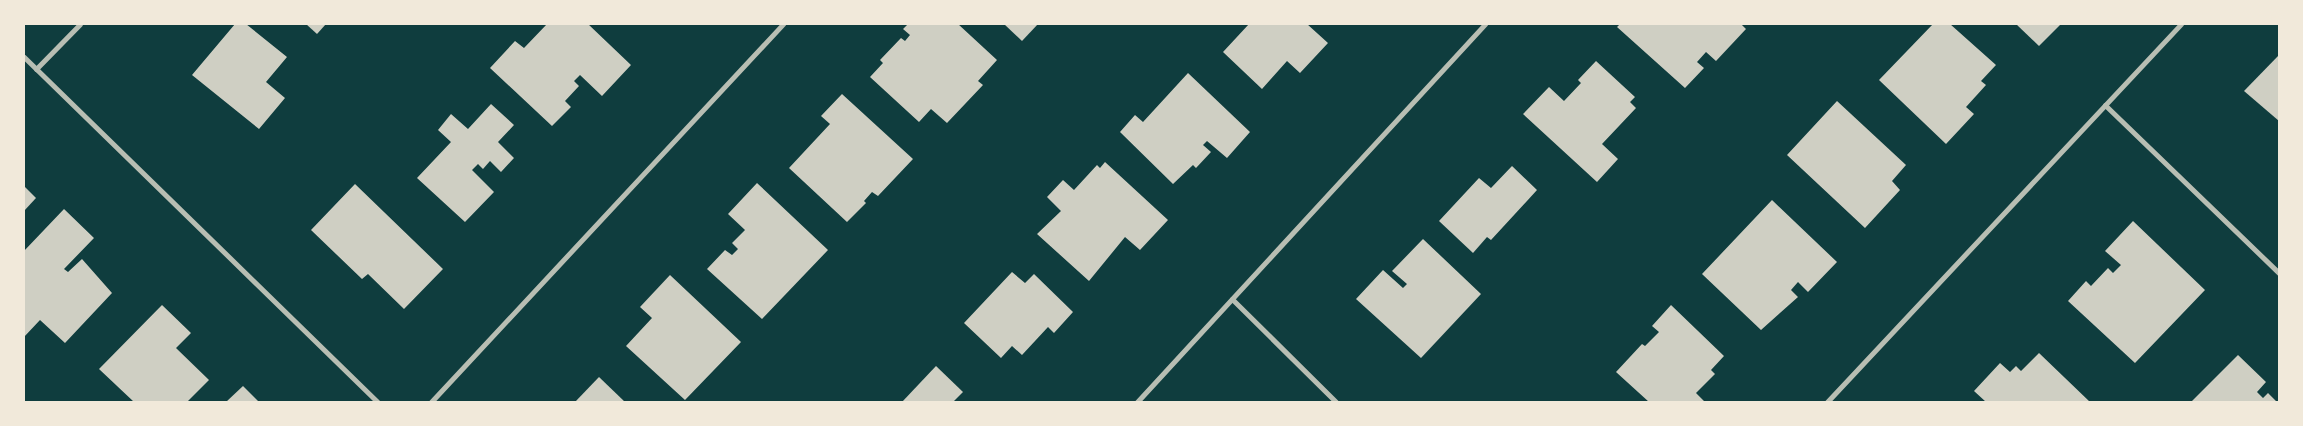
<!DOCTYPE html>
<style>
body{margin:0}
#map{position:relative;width:2303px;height:426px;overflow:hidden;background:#0f3d3e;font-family:"Noto Serif",serif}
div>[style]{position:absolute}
.building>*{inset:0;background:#cfcfc3}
.minor>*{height:5px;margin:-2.5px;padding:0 2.5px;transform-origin:2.5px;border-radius:2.5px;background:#b8beb3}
span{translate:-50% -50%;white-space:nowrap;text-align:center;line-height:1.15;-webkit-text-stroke:4px #f1e9da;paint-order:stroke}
.frame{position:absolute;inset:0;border:25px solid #f1e9da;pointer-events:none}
</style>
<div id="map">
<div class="building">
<div style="clip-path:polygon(235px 24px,246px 24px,287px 57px,266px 82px,285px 98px,259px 129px,192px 75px)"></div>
<div style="clip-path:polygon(306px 24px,326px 24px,317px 34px)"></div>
<div style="clip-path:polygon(547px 24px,588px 24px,631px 65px,602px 96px,580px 75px,574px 81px,579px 86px,565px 101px,571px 107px,552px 126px,490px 68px,515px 41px,524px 48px)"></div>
<div style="clip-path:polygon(908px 24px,958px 24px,997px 60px,978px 81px,983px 85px,947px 123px,931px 109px,919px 122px,870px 77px,883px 63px,880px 60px,901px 38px,905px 41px,910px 35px,903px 29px)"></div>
<div style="clip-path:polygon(1004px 24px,1038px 24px,1022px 41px)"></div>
<div style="clip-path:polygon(1249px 24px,1307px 24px,1328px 43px,1300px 73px,1287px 61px,1262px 89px,1223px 52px)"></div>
<div style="clip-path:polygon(1620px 24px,1741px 24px,1746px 29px,1716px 61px,1706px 52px,1697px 62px,1704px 68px,1685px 88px,1617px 27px)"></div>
<div style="clip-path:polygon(1933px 24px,1950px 24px,1996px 65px,1981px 81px,1986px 85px,1966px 107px,1974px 114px,1946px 144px,1879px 80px)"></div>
<div style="clip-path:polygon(2016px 24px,2061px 24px,2039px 46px)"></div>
<div style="clip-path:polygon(2279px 55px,2279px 121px,2244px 91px)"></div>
<div style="clip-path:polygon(1596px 61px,1635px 97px,1630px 102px,1636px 108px,1602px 144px,1618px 159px,1597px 182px,1523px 114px,1549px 87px,1564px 101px,1581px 83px,1578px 80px)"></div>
<div style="clip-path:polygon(1188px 73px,1250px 132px,1227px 158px,1207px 141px,1203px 145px,1211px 152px,1196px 168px,1193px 165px,1173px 184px,1120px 132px,1135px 115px,1143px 122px)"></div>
<div style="clip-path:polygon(842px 94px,913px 159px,878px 196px,872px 192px,864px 201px,866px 203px,847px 222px,789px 168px,830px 124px,821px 116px)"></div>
<div style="clip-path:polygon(1837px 101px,1906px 165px,1892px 181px,1900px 190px,1865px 228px,1787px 155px)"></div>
<div style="clip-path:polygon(491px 104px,514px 125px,498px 142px,514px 158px,501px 172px,490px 161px,483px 169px,478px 164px,472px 170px,494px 192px,465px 222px,417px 178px,451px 142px,438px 130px,451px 114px,468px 129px)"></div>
<div style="clip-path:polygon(1105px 162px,1168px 220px,1140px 250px,1125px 237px,1089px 281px,1037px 234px,1061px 211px,1047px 197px,1063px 180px,1074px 190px,1097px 165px,1100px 168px)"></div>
<div style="clip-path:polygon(1512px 166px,1537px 190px,1491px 240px,1487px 237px,1473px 253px,1439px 221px,1479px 178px,1491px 188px)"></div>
<div style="clip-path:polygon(757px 183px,828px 250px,762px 319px,707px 269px,725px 250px,732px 255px,738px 249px,732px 243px,745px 230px,728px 214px)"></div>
<div style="clip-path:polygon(355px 184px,443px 269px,404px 309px,368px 274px,362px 279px,311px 230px)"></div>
<div style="clip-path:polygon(24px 186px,36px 198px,24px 211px)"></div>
<div style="clip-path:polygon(1772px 200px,1837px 262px,1808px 292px,1798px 282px,1791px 290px,1798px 297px,1761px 330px,1702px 274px)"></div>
<div style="clip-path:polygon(64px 209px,94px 238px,64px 269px,68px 272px,82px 259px,112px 293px,65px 343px,40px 320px,24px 337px,24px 251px)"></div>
<div style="clip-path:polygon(2133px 221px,2205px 290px,2135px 363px,2068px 301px,2086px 281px,2091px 286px,2108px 268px,2113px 273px,2121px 265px,2105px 251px)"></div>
<div style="clip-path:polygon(1423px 239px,1481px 294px,1421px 358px,1356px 299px,1383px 270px,1403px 288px,1407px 284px,1392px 271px)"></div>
<div style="clip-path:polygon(1012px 272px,1025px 283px,1034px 274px,1073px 312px,1054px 333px,1048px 327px,1022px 355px,1012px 346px,1001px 358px,964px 323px)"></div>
<div style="clip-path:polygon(670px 275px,741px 342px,685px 400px,626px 346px,652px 318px,640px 307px)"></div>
<div style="clip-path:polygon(162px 305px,191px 333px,176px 348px,209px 380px,187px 402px,134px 402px,99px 369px)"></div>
<div style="clip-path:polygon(1671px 305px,1724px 356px,1711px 370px,1715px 374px,1696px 393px,1705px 402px,1649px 402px,1616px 372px,1642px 344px,1645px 346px,1659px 332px,1652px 326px)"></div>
<div style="clip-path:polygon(2039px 353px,2090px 402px,1986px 402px,1974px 391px,2000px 363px,2010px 372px,2016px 366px,2021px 371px)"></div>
<div style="clip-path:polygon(2238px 355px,2266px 382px,2257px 392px,2263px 398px,2268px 393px,2277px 402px,2191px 402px)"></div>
<div style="clip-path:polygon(936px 366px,963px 392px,953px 402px,902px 402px)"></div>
<div style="clip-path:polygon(599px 377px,625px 402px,575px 402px)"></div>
<div style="clip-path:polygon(243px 386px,259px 402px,226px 402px)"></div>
</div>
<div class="minor">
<div style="left:24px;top:57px;width:494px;rotate:44.3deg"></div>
<div style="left:36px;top:69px;width:63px;rotate:-45.6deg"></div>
<div style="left:2105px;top:105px;width:242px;rotate:44deg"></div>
<div style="left:1232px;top:299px;width:146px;rotate:44.7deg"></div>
<div style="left:431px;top:402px;width:517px;rotate:-47.04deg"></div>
<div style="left:1137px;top:402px;width:514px;rotate:-47.37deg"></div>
<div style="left:1827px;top:402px;width:518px;rotate:-46.88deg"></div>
</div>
<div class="frame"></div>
</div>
